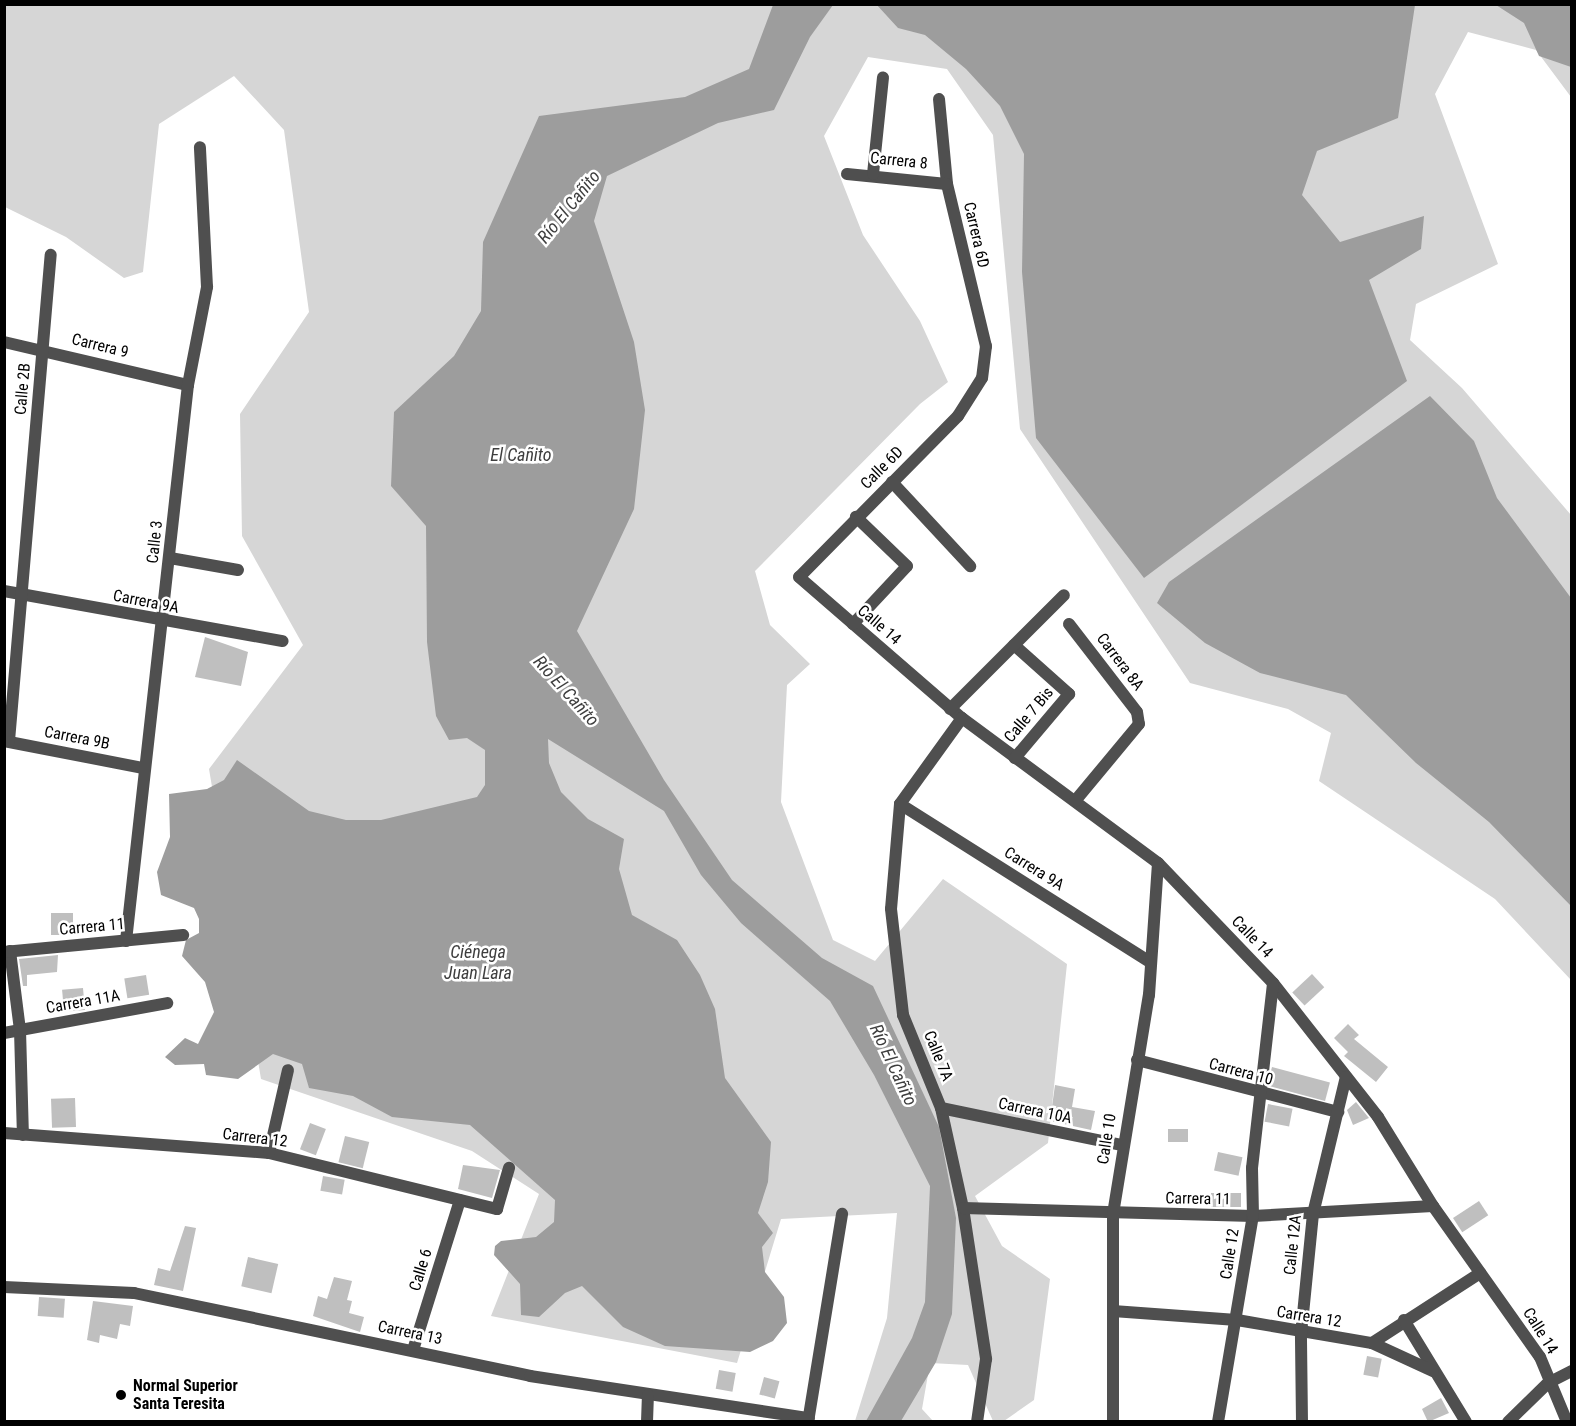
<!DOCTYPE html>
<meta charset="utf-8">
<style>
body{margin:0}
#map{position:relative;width:1576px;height:1426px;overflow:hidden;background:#fff;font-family:"Roboto Condensed",sans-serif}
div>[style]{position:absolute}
.green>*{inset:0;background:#d6d6d6}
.water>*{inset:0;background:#9d9d9d}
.building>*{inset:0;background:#bfbfbf;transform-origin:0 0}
.minor>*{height:12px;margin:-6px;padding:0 6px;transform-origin:6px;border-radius:6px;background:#4f4f4f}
.dots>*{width:16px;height:16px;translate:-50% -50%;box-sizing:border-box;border:3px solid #fff;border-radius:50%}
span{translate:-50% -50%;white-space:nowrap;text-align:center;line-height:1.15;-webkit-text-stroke:5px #fff;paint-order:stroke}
.street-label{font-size:16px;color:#000}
.poi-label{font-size:16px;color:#000;font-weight:700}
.left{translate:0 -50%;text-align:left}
.water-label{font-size:18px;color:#3e3e3e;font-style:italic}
.frame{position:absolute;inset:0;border:6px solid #000;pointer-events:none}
</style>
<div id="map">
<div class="green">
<div style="clip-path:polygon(4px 5px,1571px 5px,1571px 97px,1536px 50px,1468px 32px,1435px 94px,1498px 264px,1416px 304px,1410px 340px,1462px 388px,1571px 515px,1571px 980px,1495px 899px,1319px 781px,1331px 733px,1288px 709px,1190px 683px,1020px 429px,993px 135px,947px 69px,868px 57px,824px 136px,863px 235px,920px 321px,948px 382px,920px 404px,755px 571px,770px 625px,810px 664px,787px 685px,781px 802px,833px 940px,875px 961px,943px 879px,1067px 964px,1048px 1143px,975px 1196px,1002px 1246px,1050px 1279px,1034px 1400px,1004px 1421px,993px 1421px,968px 1365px,930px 1363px,922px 1409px,933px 1421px,855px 1421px,887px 1318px,897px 1213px,781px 1219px,737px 1363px,491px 1316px,539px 1194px,472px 1151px,261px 1079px,209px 769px,303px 645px,242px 536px,240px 414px,309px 312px,284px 130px,234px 76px,159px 124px,143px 272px,124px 278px,66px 237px,5px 207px)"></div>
</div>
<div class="water">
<div style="clip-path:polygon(876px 4px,1415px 5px,1398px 118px,1317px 151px,1302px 195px,1340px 242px,1424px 216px,1421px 249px,1369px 280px,1407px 381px,1144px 578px,1036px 438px,1022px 272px,1024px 154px,1000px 106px,966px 69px,925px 35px,898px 28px)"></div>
<div style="clip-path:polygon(773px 5px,833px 5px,810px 37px,774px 110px,718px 123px,607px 176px,594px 221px,634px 342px,645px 410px,634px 509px,577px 631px,664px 780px,732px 880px,822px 958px,873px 986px,939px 1127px,956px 1218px,952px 1314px,936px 1362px,901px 1421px,866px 1421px,912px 1338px,925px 1302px,930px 1186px,874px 1075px,830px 1001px,741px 923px,701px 875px,664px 811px,548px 739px,549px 763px,561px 792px,588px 819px,624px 839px,619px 869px,632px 915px,677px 940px,700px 975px,715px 1009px,725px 1078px,771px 1142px,768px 1182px,758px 1213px,773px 1233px,762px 1247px,765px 1272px,784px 1297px,787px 1323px,773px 1341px,750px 1352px,665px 1346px,623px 1327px,582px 1286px,565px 1293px,539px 1317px,521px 1315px,520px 1284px,494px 1255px,495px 1246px,501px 1241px,536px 1237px,554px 1222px,555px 1200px,470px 1125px,392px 1117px,353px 1096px,309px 1088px,302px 1064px,273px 1054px,238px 1079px,206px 1075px,204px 1064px,175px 1065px,165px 1057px,185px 1038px,198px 1044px,214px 1012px,205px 982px,182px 956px,186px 940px,199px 933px,199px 919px,194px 908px,161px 895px,157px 872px,170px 837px,169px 794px,207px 789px,224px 780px,237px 760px,309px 811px,346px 820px,381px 820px,477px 797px,485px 785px,485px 750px,467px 738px,449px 740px,436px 716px,427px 642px,426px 526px,391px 486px,394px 412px,454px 356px,481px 311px,483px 242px,539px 116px,685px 97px,749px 69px)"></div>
<div style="clip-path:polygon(1496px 5px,1571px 5px,1571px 67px,1539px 56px,1524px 23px)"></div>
<div style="clip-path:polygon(1430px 396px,1474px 441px,1497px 498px,1571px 598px,1571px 906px,1489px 822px,1416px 763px,1346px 695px,1260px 673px,1205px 643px,1157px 603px,1169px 582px)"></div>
</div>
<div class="building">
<div style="clip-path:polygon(205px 637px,248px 652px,241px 686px,195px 677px)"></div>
<div style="left:51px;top:913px;width:22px;height:22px"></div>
<div style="clip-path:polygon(58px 955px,57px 972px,27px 975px,27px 986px,23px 986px,19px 959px)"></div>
<div style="left:1312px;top:974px;width:18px;height:27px;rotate:47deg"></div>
<div style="left:146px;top:975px;width:20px;height:22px;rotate:81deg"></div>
<div style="left:83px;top:988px;width:22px;height:21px;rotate:85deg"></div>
<div style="clip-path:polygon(1348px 1024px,1359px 1035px,1354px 1039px,1388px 1067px,1376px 1082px,1344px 1056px,1348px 1052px,1334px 1038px)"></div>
<div style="left:1272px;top:1067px;width:60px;height:19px;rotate:15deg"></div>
<div style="clip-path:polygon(1055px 1085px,1075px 1089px,1072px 1107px,1095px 1111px,1091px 1130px,1050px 1121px)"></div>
<div style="left:75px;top:1098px;width:29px;height:24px;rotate:88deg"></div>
<div style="clip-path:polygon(1356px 1102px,1369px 1118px,1353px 1125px,1347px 1110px)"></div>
<div style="left:1268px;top:1104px;width:25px;height:18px;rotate:11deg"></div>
<div style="left:310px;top:1123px;width:17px;height:28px;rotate:21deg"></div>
<div style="left:1168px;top:1129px;width:20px;height:13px"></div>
<div style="left:345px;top:1136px;width:25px;height:27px;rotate:14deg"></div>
<div style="left:1218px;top:1152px;width:25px;height:19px;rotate:12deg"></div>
<div style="clip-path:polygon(463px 1165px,500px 1170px,492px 1198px,458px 1189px)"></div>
<div style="left:323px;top:1176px;width:22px;height:15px;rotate:10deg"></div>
<div style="left:1241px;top:1193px;width:14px;height:30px;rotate:90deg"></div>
<div style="left:1479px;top:1201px;width:17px;height:31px;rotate:57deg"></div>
<div style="clip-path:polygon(185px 1226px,196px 1228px,183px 1291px,154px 1285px,158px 1268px,170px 1271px)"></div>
<div style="left:248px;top:1257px;width:31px;height:30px;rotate:13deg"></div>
<div style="clip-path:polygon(334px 1277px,352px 1281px,347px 1300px,352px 1301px,349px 1313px,364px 1317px,360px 1332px,313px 1316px,318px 1296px,327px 1299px)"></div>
<div style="left:39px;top:1297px;width:26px;height:19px;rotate:4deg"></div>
<div style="clip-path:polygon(93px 1301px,133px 1306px,130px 1326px,120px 1324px,117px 1339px,100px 1335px,99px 1343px,87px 1340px)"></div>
<div style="left:1367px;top:1356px;width:15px;height:19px;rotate:11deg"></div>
<div style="left:719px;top:1370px;width:17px;height:19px;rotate:10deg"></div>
<div style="left:764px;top:1377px;width:16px;height:18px;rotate:15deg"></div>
<div style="clip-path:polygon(1441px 1398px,1449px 1413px,1428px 1422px,1422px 1409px)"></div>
</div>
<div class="minor">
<div style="left:939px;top:99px;width:85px;rotate:84.6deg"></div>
<div style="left:947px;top:184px;width:167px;rotate:76.5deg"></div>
<div style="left:986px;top:346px;width:32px;rotate:97deg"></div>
<div style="left:982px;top:378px;width:45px;rotate:122.3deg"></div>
<div style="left:958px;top:416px;width:226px;rotate:134.6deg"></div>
<div style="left:799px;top:577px;width:216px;rotate:40.9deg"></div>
<div style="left:962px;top:718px;width:244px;rotate:36.5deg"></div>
<div style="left:1158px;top:863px;width:166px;rotate:46.2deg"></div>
<div style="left:1273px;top:983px;width:170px;rotate:51.9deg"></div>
<div style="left:1378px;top:1117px;width:105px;rotate:58.3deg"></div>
<div style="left:1433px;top:1206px;width:185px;rotate:54.7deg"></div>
<div style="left:1540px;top:1357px;width:70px;rotate:67.4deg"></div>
<div style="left:847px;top:174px;width:100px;rotate:5.7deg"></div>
<div style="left:873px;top:174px;width:97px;rotate:-84.1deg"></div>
<div style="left:4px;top:342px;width:189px;rotate:13.2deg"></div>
<div style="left:892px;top:482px;width:115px;rotate:47.1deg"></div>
<div style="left:170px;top:558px;width:69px;rotate:10deg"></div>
<div style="left:4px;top:591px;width:283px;rotate:10.2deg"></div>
<div style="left:853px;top:624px;width:79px;rotate:-47deg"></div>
<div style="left:907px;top:566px;width:71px;rotate:-136.1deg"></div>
<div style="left:1069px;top:624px;width:111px;rotate:52.3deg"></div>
<div style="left:1137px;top:712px;width:12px;rotate:81deg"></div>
<div style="left:1139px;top:724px;width:100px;rotate:129.7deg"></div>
<div style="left:1014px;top:645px;width:74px;rotate:41.7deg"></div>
<div style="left:1069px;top:694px;width:84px;rotate:130.2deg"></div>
<div style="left:950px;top:709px;width:161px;rotate:-45deg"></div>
<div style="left:962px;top:718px;width:106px;rotate:125.8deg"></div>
<div style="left:900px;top:804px;width:105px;rotate:94.9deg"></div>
<div style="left:891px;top:909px;width:107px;rotate:83.5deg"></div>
<div style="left:903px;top:1015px;width:100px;rotate:67.8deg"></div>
<div style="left:941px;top:1108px;width:102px;rotate:77.6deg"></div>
<div style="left:963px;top:1208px;width:153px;rotate:81.3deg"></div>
<div style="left:986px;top:1359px;width:64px;rotate:98.1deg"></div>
<div style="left:4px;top:741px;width:142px;rotate:11deg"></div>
<div style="left:9px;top:741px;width:488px;rotate:-85.1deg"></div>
<div style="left:900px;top:804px;width:296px;rotate:32.3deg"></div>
<div style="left:126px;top:941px;width:559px;rotate:-83.64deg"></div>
<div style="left:188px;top:385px;width:100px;rotate:-79deg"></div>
<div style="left:207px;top:287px;width:140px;rotate:-92.9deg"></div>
<div style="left:10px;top:951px;width:80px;rotate:82.8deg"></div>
<div style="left:20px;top:1030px;width:105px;rotate:88.4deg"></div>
<div style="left:4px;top:952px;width:180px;rotate:-5.4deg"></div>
<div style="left:4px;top:1033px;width:166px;rotate:-10.4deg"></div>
<div style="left:1137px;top:1060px;width:208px;rotate:14.5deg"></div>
<div style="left:941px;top:1108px;width:185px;rotate:11.6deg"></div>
<div style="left:4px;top:1133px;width:266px;rotate:4.3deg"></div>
<div style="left:269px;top:1153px;width:235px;rotate:13.8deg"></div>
<div style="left:497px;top:1209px;width:43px;rotate:-73.7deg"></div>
<div style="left:269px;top:1153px;width:85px;rotate:-77.1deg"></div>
<div style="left:963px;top:1208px;width:290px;rotate:1.6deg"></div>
<div style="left:1253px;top:1216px;width:180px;rotate:-3.2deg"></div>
<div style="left:4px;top:1287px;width:130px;rotate:2.6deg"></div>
<div style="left:134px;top:1293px;width:405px;rotate:11.8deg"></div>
<div style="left:530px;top:1376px;width:282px;rotate:8.6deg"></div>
<div style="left:1113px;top:1311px;width:124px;rotate:4.2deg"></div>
<div style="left:1237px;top:1320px;width:137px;rotate:9.7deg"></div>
<div style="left:1372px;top:1343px;width:129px;rotate:-32.9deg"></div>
<div style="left:1404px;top:1320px;width:119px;rotate:58.7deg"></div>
<div style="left:1372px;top:1343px;width:67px;rotate:24.7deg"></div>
<div style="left:413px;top:1350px;width:157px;rotate:-72.6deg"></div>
<div style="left:647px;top:1422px;width:27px;rotate:-88deg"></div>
<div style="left:808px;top:1422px;width:211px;rotate:-80.7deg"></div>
<div style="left:1113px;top:1422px;width:208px;rotate:-90deg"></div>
<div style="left:1113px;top:1214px;width:222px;rotate:-80.7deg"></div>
<div style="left:1149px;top:995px;width:132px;rotate:-86.1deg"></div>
<div style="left:1218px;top:1422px;width:209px;rotate:-80.4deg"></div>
<div style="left:1253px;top:1216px;width:48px;rotate:-91.2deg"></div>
<div style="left:1252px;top:1168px;width:186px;rotate:-83.5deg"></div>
<div style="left:1302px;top:1422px;width:88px;rotate:-90.7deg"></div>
<div style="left:1301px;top:1334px;width:121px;rotate:-84.3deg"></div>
<div style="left:1313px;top:1214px;width:141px;rotate:-76.5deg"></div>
<div style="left:1508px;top:1422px;width:56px;rotate:-44.3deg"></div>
<div style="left:1548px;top:1383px;width:27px;rotate:-27deg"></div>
</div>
<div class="dots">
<div style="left:121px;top:1395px;background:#000"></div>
</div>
<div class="street-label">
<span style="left:899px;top:161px;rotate:6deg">Carrera 8</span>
<span style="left:976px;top:235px;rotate:77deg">Carrera 6D</span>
<span style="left:100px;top:346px;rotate:14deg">Carrera 9</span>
<span style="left:23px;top:389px;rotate:-85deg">Calle 2B</span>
<span style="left:882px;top:468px;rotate:-45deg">Calle 6D</span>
<span style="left:155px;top:542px;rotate:-84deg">Calle 3</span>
<span style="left:146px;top:602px;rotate:11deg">Carrera 9A</span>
<span style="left:879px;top:625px;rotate:41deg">Calle 14</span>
<span style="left:1120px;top:662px;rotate:53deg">Carrera 8A</span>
<span style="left:1029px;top:715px;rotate:-50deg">Calle 7 Bis</span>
<span style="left:77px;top:738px;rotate:11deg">Carrera 9B</span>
<span style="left:1034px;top:869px;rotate:32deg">Carrera 9A</span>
<span style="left:92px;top:927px;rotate:-5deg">Carrera 11</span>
<span style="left:1252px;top:937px;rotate:46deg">Calle 14</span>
<span style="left:83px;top:1002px;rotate:-10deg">Carrera 11A</span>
<span style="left:938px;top:1056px;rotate:68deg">Calle 7A</span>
<span style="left:1241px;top:1072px;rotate:15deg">Carrera 10</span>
<span style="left:1035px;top:1111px;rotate:12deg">Carrera 10A</span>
<span style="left:255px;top:1138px;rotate:7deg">Carrera 12</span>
<span style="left:1107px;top:1139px;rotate:-81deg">Calle 10</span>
<span style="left:1198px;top:1199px;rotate:1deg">Carrera 11</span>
<span style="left:1293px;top:1245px;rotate:-84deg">Calle 12A</span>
<span style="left:1230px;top:1254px;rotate:-81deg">Calle 12</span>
<span style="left:421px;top:1270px;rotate:-73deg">Calle 6</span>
<span style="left:1309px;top:1317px;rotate:9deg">Carrera 12</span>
<span style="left:1540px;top:1331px;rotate:58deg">Calle 14</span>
<span style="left:410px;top:1333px;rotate:12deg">Carrera 13</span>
</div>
<div class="poi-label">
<span class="left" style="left:133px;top:1395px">Normal Superior<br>Santa Teresita</span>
</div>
<div class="water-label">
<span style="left:569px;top:207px;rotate:-51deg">Río El Cañito</span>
<span style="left:521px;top:455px">El Cañito</span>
<span style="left:566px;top:691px;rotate:48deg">Río El Cañito</span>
<span style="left:478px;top:963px">Ciénega<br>Juan Lara</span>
<span style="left:893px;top:1065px;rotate:65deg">Río El Cañito</span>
</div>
<div class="frame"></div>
</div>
